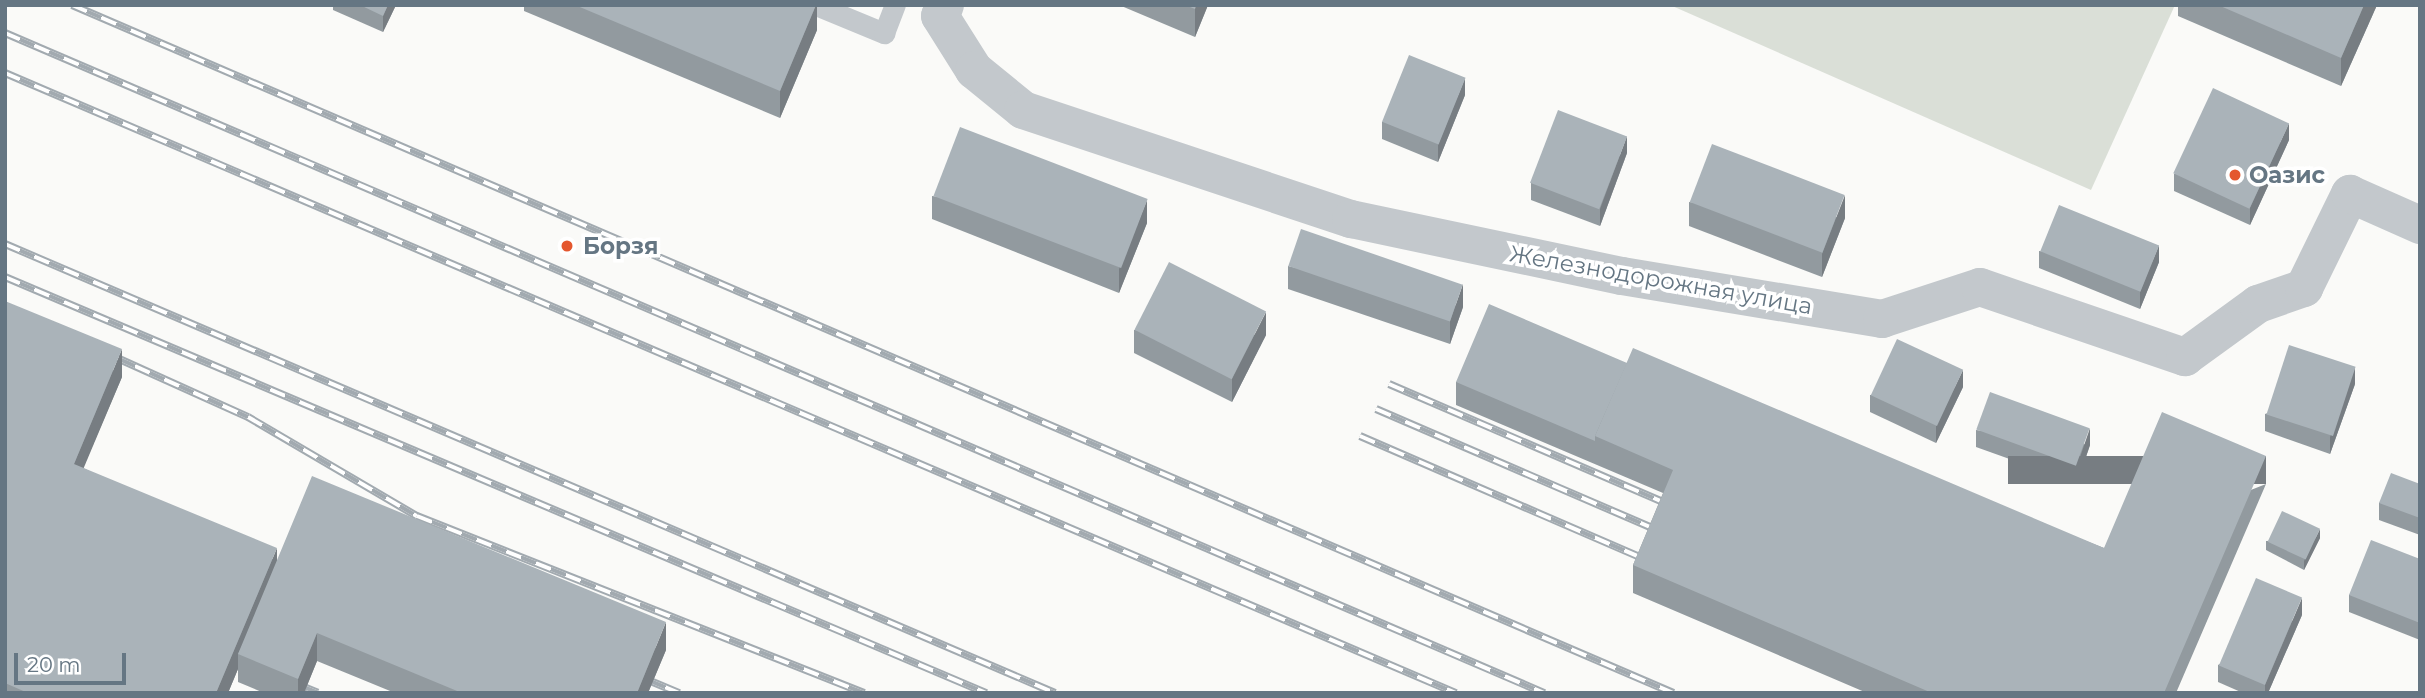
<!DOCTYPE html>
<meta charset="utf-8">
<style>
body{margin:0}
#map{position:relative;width:2425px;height:698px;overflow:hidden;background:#fafaf8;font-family:Montserrat,sans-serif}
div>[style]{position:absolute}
.green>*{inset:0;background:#dadfd7}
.lane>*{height:21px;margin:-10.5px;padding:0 10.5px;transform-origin:10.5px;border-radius:10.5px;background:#c3c8cc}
.street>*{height:38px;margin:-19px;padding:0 19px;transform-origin:19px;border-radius:19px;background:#c3c8cc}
.rail>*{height:8px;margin-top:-4px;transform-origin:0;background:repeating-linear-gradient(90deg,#fff 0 16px,#a2aab0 0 32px);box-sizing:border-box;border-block:2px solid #a2aab0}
.wall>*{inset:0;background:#929a9f}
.shaded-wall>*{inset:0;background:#777d82;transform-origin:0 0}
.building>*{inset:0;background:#aab3b9;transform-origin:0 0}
.dots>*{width:19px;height:19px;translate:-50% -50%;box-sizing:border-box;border:4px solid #fff;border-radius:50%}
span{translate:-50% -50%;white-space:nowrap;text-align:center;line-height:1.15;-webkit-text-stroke:7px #fff;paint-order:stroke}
.poi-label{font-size:23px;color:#657683;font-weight:700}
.left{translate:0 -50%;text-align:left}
.street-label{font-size:23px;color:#657683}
.frame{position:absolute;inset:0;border:7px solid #657683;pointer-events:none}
.scale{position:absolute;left:14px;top:653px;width:112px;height:32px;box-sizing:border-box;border:4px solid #657683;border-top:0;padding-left:9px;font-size:21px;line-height:24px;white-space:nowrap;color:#657683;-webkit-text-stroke:5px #fff;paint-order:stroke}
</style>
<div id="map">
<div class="green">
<div style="clip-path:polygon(1670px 5px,2175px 5px,2091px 190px)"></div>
</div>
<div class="lane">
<div style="left:816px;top:5px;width:74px;rotate:22.4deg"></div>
<div style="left:884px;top:33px;width:30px;rotate:-69deg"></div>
</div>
<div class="street">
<div style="left:945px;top:5px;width:12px;rotate:114deg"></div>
<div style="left:940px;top:16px;width:64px;rotate:57.8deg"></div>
<div style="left:974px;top:70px;width:63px;rotate:39.2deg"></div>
<div style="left:1023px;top:110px;width:346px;rotate:18.4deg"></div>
<div style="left:1351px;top:219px;width:277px;rotate:11.9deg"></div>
<div style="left:1622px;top:276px;width:264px;rotate:9.4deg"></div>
<div style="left:1882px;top:319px;width:103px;rotate:-18.1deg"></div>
<div style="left:1980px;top:287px;width:217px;rotate:18.9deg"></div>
<div style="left:2185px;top:357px;width:90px;rotate:-36deg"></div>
<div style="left:2258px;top:304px;width:49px;rotate:-19.2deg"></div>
<div style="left:2304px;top:288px;width:105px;rotate:-63.9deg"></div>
<div style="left:2350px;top:194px;width:77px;rotate:23.9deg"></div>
</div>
<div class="rail">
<div style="left:72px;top:5px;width:1743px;rotate:23.25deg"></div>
<div style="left:5px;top:33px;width:1675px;rotate:23.21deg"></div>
<div style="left:5px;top:73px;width:1578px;rotate:23.14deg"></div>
<div style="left:5px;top:244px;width:1142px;rotate:23.15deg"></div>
<div style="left:5px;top:277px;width:1066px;rotate:22.98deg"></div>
<div style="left:106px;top:353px;width:156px;rotate:24.3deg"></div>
<div style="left:248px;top:417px;width:196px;rotate:30.4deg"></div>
<div style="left:417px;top:516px;width:481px;rotate:21.6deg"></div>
<div style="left:1389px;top:384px;width:316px;rotate:23.3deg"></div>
<div style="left:1376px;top:409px;width:318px;rotate:23.3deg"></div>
<div style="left:1360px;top:436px;width:319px;rotate:23.4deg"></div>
<div style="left:636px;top:675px;width:47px;rotate:22.7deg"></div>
<div style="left:289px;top:681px;width:31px;rotate:22deg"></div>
</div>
<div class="wall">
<div style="clip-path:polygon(333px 5px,396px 5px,383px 32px,333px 10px)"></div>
<div style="clip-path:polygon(524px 5px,817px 5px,817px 30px,780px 118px,524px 11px)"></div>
<div style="clip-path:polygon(1119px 5px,1208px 5px,1195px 37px)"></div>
<div style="clip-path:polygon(2178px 5px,2377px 5px,2341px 86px,2178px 16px)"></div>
<div style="clip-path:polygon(1465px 95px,1438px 162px,1382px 139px,1382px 122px)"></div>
<div style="clip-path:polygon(2289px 140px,2250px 225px,2174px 191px,2174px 174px)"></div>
<div style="clip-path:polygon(1627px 153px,1600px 226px,1531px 200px,1531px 183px)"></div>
<div style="clip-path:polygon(932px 196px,1147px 223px,1119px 293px,932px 219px)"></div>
<div style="clip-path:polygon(1689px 202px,1845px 218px,1822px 277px,1689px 226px)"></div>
<div style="clip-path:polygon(2039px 251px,2159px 262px,2140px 309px,2039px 268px)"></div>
<div style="clip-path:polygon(1288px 266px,1463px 307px,1450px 344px,1288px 289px)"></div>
<div style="clip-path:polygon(5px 301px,122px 377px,83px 468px,277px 561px,666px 650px,648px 693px,395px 693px,317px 661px,304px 693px,264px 693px,238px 682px,238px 669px,228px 693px,5px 693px)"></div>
<div style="clip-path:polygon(1134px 330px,1266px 335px,1232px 402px,1134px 353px)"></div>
<div style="clip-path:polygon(1627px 363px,2104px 548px,2266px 484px,2176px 693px,1867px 693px,1633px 593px,1633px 565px,1663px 493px,1456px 405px,1456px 382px)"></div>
<div style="clip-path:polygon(2355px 384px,2330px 454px,2265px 431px,2265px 414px)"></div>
<div style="clip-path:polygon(1963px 387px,1936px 443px,1870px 412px,1870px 395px)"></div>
<div style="clip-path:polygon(1976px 430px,2090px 445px,2077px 483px,1976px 447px)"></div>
<div style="clip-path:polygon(2420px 484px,2420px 535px,2379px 520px,2379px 503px)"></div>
<div style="clip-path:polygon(2320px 538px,2304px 570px,2266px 550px,2266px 541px)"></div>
<div style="clip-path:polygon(2420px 559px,2420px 640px,2349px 612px,2349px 595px)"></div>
<div style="clip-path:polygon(2302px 615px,2268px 693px,2243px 693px,2218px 682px,2218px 665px)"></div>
</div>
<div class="shaded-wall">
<div style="clip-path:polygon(388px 5px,396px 5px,383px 32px,383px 16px)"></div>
<div style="clip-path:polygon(816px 5px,817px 5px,817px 30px,780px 118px,780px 91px)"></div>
<div style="clip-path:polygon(1196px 5px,1208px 5px,1195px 37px,1195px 9px)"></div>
<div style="clip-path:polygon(2364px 5px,2377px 5px,2341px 86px,2341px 58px)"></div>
<div style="clip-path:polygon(1465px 78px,1465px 95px,1438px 162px,1438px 145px)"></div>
<div style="clip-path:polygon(2289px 123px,2289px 140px,2250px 225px,2250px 208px)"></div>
<div style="clip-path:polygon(1627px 136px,1627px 153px,1600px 226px,1600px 209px)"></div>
<div style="clip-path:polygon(1845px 195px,1845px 218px,1822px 277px,1822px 254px)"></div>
<div style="clip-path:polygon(1147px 200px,1147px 223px,1119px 293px,1119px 269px)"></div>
<div style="clip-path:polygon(2159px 245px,2159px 262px,2140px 309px,2140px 292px)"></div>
<div style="clip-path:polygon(1463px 284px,1463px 307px,1450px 344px,1450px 321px)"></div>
<div style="clip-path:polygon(1266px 312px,1266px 335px,1232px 402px,1232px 379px)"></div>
<div style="clip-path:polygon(122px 349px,122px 377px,74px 491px,74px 464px)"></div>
<div style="clip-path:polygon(2355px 367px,2355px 384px,2330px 454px,2330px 437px)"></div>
<div style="clip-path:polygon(1963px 370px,1963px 387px,1936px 443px,1936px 426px)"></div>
<div style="clip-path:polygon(2090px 428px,2090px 445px,2077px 483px,2077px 466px)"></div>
<div style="left:2266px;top:456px;width:28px;height:258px;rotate:90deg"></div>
<div style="clip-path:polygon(2320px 529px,2320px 538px,2304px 570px,2304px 561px)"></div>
<div style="clip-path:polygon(277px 548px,277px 576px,238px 654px,238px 669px,228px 693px,216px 693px)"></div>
<div style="clip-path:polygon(2302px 598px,2302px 615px,2268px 693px,2265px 693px,2265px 685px)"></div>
<div style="clip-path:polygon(666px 622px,666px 650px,648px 693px,637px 693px)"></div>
<div style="clip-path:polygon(317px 633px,317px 661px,304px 693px,298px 693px,298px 679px)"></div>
</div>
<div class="building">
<div style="clip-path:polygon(360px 5px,388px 5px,383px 16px)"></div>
<div style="clip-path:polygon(575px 5px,816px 5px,780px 91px)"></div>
<div style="clip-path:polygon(1185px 5px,1196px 5px,1195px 9px)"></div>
<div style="clip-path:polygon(2218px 5px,2364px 5px,2341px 58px)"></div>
<div style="left:1409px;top:55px;width:61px;height:72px;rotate:22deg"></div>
<div style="left:2213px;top:88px;width:84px;height:94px;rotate:25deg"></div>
<div style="left:1558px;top:110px;width:74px;height:78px;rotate:21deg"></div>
<div style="left:960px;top:127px;width:201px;height:74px;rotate:21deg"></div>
<div style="left:1712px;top:144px;width:142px;height:62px;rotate:21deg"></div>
<div style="left:2059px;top:205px;width:108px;height:50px;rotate:22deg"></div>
<div style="left:1301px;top:229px;width:171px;height:39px;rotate:19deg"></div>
<div style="left:1169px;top:262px;width:109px;height:76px;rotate:27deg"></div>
<div style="clip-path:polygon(5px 301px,122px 349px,74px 464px,277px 548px,216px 693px,28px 693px,5px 683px)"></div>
<div style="clip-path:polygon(1489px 304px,1627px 363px,1595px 436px,1595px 441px,1456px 382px)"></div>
<div style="left:1897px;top:339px;width:73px;height:62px;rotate:25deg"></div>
<div style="left:2289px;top:345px;width:70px;height:73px;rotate:18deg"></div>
<div style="clip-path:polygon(1633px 348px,2104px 548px,2162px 412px,2266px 456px,2164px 693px,1932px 693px,1633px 565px,1673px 470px,1595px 436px)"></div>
<div style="left:1990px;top:392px;width:106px;height:40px;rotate:20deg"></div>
<div style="clip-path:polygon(2391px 473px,2420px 484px,2420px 518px,2379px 503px)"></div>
<div style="clip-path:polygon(312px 476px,666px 622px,637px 693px,462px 693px,317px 633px,298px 679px,238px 654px)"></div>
<div style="left:2282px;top:511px;width:42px;height:34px;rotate:25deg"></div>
<div style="clip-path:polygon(2371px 540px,2420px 559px,2420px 623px,2349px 595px)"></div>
<div style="left:2256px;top:578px;width:50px;height:95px;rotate:23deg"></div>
</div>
<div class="dots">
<div style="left:2235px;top:175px;background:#e4572e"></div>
<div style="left:567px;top:246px;background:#e4572e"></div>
</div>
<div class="poi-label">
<span class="left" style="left:2249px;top:175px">Оазис</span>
<span class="left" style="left:583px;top:246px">Борзя</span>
</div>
<div class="street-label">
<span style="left:1661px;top:280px;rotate:10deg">Железнодорожная улица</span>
</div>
<div class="frame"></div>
<div class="scale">20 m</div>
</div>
